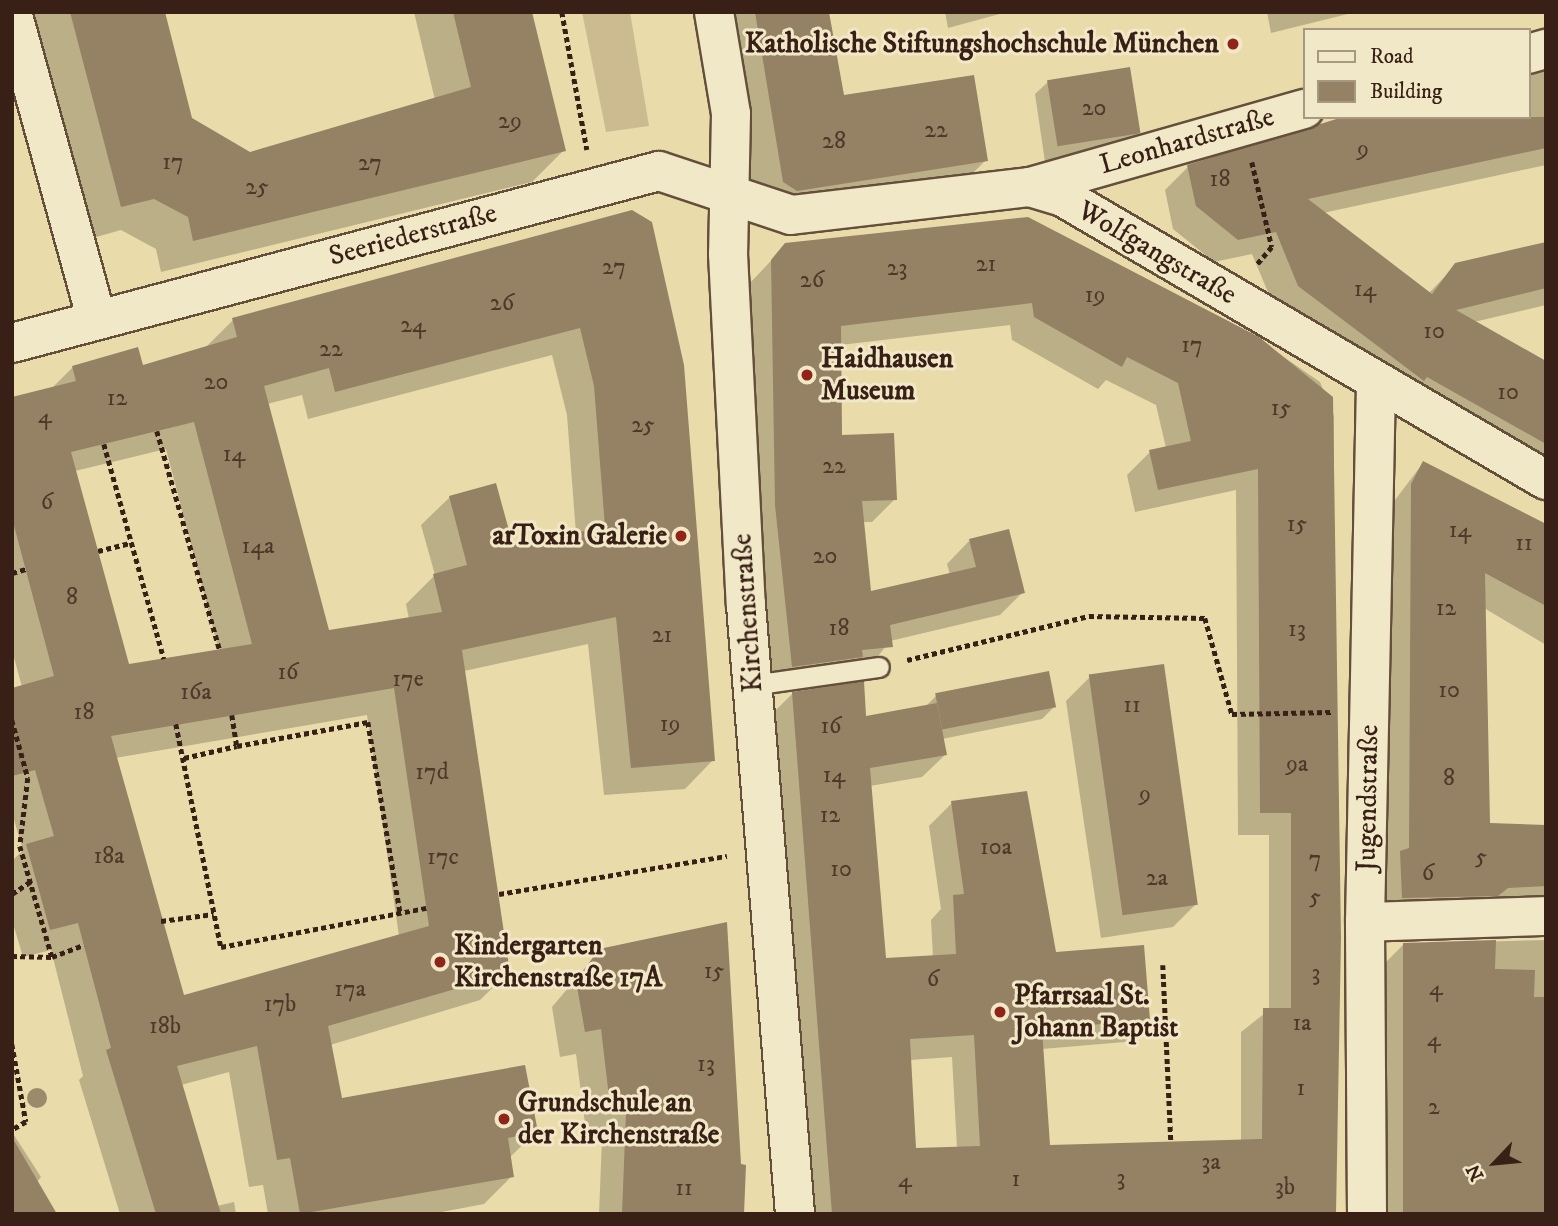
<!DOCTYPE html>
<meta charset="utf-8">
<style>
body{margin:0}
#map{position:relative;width:1558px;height:1226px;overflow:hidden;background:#eadbaa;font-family:"IM FELL DW Pica",serif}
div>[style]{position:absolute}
.green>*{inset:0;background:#ccbb91}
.shadow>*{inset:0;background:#0003}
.building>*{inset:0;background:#958163;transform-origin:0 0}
.path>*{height:4.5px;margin-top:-2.25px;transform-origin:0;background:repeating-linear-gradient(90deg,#382016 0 5px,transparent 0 8.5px)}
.roads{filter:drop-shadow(2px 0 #644f3b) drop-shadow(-2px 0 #644f3b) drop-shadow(0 2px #644f3b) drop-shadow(0 -2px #644f3b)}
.lane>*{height:19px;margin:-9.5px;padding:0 9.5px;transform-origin:9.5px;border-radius:9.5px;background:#f1e8c8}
.street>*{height:38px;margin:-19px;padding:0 19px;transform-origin:19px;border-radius:19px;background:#f1e8c8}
.trees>*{width:20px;height:20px;margin:-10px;border-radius:50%;background:#9c8a6a}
.dots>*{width:19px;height:19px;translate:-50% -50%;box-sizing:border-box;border:4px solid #f1e8c8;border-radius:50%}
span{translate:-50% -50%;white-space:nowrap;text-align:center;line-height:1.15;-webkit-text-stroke:6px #f1e8c8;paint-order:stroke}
.number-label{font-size:24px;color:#4f3829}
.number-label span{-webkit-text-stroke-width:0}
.poi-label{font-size:28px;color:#382016;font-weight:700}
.right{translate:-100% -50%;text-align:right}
.left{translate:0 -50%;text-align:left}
.street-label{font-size:28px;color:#382016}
.frame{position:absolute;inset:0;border:14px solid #382016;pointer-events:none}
.legend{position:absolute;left:1303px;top:28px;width:228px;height:91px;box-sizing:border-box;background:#f1e8c8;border:2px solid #a79881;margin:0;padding:9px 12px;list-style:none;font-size:21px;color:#382016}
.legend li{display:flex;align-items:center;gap:14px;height:35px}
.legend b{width:35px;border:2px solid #a79881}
.north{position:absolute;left:1460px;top:1128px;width:70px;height:70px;-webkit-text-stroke:5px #f1e8c8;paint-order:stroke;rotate:244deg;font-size:19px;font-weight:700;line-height:28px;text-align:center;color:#382016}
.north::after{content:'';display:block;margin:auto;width:24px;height:32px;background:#382016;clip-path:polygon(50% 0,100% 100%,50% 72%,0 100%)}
</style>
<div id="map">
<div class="green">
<div style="clip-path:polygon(582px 12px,630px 12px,649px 126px,606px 132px)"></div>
</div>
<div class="shadow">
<div style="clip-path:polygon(30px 12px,163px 12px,191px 119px,249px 154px,435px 100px,414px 12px,531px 12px,564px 150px,532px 182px,161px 272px,156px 249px,121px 230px,89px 239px)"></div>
<div style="clip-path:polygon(717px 12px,827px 12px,843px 97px,986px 160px,954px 192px,752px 214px)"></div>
<div style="clip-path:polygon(945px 12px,1007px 12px,948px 28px)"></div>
<div style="clip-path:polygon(1267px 12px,1356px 12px,1271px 33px)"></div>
<div style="clip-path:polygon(1546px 71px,1546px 165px,1323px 213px,1428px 294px,1456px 265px,1546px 244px,1546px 305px,1474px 322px,1546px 363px,1546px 470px,1275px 309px,1252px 254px,1214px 262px,1173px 229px,1165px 190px,1188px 167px,1528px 117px,1528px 75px)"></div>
<div style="clip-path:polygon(1048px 82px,1139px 132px,1126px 145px,1045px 162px,1035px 94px)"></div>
<div style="clip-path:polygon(evenodd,632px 212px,713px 760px,685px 789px,604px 795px,588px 644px,464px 671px,509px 972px,480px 1000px,330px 1045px,340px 1100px,536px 1132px,509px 1158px,512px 1176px,484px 1204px,431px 1214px,268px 1214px,263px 1185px,249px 1187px,229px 1072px,181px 1085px,217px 1206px,234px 1202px,236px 1214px,120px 1214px,79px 1080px,83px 1076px,51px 950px,23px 957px,12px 920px,12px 861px,23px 850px,12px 813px,12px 689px,22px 687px,12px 650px,12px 399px,51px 389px,73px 367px,142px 367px,205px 348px,233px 320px,632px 212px,552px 355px,567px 415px,576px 534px,512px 547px,450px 497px,421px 525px,435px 575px,406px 604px,409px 619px,328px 632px,267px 404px,302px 395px,308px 419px,552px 355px,632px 212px,166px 449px,219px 651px,128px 666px,75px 471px,166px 449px,632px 212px,367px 715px,399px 936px,182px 997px,115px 758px,367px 715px)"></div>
<div style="clip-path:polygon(evenodd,786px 245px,1252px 335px,1320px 382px,1334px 416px,1334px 1214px,808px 1214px,770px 716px,793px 693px,865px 718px,925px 707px,936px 696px,1054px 707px,1042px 719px,942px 739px,945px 755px,922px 777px,870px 786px,884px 960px,933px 957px,931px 920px,941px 909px,929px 826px,952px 803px,1054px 954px,1148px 1020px,1125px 1042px,1042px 1049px,1048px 1147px,1241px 1141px,1241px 1032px,1269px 1010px,1269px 835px,1238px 835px,1236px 490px,1135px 512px,1127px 475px,1150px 452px,1166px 448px,1156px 405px,1106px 380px,1098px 389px,1012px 340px,1010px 325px,840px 345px,840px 437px,895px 499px,872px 522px,863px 522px,870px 593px,950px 575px,947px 564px,969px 541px,1023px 592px,1000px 615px,890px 641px,868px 669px,769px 689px,753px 528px,749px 284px,786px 245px,952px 1057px,957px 1148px,914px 1149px,910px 1060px,952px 1057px)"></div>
<div style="clip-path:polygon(1423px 463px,1546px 524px,1546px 645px,1484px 608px,1488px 825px,1546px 825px,1546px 1214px,1381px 1214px,1381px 967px,1404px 944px,1545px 940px,1542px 927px,1379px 921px,1378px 876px,1387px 867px,1389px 508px)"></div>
<div style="clip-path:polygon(1090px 677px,1197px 903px,1173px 927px,1101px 938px,1066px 701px)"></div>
<div style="clip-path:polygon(600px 950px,743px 1214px,599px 1214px,602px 1138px,587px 1139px,576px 1054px,560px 1057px,552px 1007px)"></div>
<div style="clip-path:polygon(12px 1132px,41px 1177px,12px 1214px)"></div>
</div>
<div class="building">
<div style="clip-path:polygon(70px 12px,165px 12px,192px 118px,250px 152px,471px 87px,453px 12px,532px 12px,566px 151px,193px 241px,188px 217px,154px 199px,121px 207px)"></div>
<div style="clip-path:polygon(755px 12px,829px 12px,844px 95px,974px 75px,988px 161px,797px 191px,783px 182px)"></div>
<div style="left:1130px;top:67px;width:67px;height:84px;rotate:81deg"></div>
<div style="clip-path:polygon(1343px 117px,1546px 117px,1546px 148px,1308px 199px,1432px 294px,1455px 263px,1546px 242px,1546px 288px,1456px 310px,1546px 361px,1546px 444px,1427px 377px,1424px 381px,1298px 286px,1276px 232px,1238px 240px,1196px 206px,1187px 165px)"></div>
<div style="clip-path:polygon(evenodd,632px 210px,652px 222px,684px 365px,715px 761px,631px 768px,616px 617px,462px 650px,510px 973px,328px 1026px,342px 1098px,525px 1065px,538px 1132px,508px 1138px,514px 1177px,300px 1214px,290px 1158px,277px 1160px,257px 1046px,177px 1066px,221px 1214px,156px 1214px,106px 1050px,111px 1048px,78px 923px,50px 930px,26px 844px,54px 836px,35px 770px,12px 776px,12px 688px,54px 676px,12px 518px,12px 397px,76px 381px,72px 366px,138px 347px,143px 365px,237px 337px,232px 318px,632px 210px,580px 328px,594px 386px,605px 527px,513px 545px,496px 483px,449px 496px,467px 565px,433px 574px,442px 612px,329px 630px,264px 386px,329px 368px,335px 392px,580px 328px,632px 210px,194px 422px,252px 644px,129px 664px,71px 452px,194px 422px,632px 210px,394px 688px,429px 926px,184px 995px,111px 736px,394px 688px)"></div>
<div style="clip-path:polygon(evenodd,1028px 217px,1259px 337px,1333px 397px,1341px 938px,1336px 1214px,832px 1214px,792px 692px,864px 681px,866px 716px,937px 703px,947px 755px,870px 768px,886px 958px,956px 954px,953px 895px,964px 894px,951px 801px,1027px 791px,1056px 952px,1144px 945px,1150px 1020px,1042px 1029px,1050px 1145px,1262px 1139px,1263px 1008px,1291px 1008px,1291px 813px,1260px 813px,1258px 469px,1158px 490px,1149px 450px,1191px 441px,1178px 383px,1127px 357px,1122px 367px,1034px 317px,1032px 303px,841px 326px,842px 435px,894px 433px,897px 500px,862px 501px,871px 591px,976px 567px,969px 539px,1009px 529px,1025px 593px,890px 625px,893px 647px,862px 650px,863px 657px,792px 667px,775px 505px,771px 260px,785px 243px,1028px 217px,974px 1035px,980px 1146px,916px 1148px,910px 1039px,974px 1035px)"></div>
<div style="clip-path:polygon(1423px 461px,1546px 524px,1546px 606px,1485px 573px,1490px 823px,1546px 825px,1546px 886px,1508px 888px,1498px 896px,1402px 898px,1400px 851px,1409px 848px,1411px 484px)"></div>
<div style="left:1164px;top:664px;width:243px;height:76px;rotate:82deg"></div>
<div style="left:1049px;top:671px;width:37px;height:116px;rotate:79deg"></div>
<div style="clip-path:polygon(727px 922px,741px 1164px,746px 1165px,744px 1214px,622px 1214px,626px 1113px,611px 1114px,601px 1029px,585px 1032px,576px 981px,599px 949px)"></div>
<div style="clip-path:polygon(1496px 940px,1495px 969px,1535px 970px,1534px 997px,1546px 997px,1546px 1214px,1403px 1214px,1403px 943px)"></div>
<div style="clip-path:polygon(12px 1137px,57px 1214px,12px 1214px)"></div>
</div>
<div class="path">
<div style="left:562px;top:12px;width:140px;rotate:79.7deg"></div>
<div style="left:1252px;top:162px;width:87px;rotate:76.8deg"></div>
<div style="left:1272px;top:247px;width:23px;rotate:130deg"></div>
<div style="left:157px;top:431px;width:228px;rotate:74deg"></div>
<div style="left:104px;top:444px;width:223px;rotate:74.4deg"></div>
<div style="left:98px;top:551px;width:34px;rotate:-14deg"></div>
<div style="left:12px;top:573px;width:15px;rotate:-16deg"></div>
<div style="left:907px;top:660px;width:187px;rotate:-13.6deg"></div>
<div style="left:1089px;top:616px;width:116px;rotate:1deg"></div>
<div style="left:1205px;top:618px;width:100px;rotate:74.3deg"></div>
<div style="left:1232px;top:714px;width:99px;rotate:-1.2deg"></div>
<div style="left:232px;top:715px;width:31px;rotate:81deg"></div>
<div style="left:237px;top:746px;width:133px;rotate:-10.4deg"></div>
<div style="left:368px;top:722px;width:192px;rotate:80.4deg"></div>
<div style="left:12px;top:720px;width:60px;rotate:74.6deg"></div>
<div style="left:28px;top:778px;width:68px;rotate:96.7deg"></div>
<div style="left:20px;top:846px;width:116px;rotate:73.9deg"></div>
<div style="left:176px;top:724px;width:227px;rotate:78.6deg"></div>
<div style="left:221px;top:947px;width:209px;rotate:-10.8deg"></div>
<div style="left:184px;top:758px;width:54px;rotate:-12.8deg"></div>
<div style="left:12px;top:894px;width:22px;rotate:-34deg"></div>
<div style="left:499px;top:894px;width:231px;rotate:-9.5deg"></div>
<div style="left:161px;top:921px;width:53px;rotate:-7.5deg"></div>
<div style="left:12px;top:956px;width:40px;rotate:1.4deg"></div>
<div style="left:52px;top:957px;width:34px;rotate:-21deg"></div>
<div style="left:1163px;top:965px;width:176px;rotate:87.4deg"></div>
<div style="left:12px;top:1044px;width:79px;rotate:79.8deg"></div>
<div style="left:26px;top:1122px;width:16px;rotate:150deg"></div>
</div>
<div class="roads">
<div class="lane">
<div style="left:752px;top:685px;width:128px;rotate:-8.1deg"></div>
</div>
<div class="street">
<div style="left:12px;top:12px;width:317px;rotate:74.6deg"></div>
<div style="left:714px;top:12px;width:103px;rotate:80.5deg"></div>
<div style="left:731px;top:114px;width:140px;rotate:91.2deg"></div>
<div style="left:728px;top:254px;width:351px;rotate:87.1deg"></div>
<div style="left:746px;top:605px;width:611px;rotate:85.4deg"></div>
<div style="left:1528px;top:54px;width:19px;rotate:-16deg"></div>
<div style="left:1030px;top:187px;width:285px;rotate:-15.9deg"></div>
<div style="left:12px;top:343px;width:669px;rotate:-14.89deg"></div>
<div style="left:659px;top:171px;width:139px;rotate:18.4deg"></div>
<div style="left:791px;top:215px;width:241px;rotate:-6.7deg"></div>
<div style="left:1030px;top:187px;width:34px;rotate:17deg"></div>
<div style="left:1063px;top:197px;width:560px;rotate:30.37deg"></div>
<div style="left:1365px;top:922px;width:181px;rotate:-1.9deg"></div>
<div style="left:1367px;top:1214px;width:292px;rotate:-90.4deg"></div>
<div style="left:1365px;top:922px;width:540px;rotate:-88.83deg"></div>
</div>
</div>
<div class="trees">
<div style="left:37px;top:1098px"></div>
</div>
<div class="dots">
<div style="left:1233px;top:44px;background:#8f2418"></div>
<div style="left:807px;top:375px;background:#8f2418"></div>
<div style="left:681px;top:536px;background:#8f2418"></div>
<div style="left:440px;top:962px;background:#8f2418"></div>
<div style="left:1000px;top:1012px;background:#8f2418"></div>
<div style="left:504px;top:1119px;background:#8f2418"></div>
</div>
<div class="number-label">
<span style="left:1094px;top:109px">20</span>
<span style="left:510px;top:122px">29</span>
<span style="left:936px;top:131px">22</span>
<span style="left:834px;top:142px">28</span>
<span style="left:1363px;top:150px">9</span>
<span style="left:173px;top:163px">17</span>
<span style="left:370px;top:164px">27</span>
<span style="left:1220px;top:180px">18</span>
<span style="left:257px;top:188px">25</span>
<span style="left:986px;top:265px">21</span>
<span style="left:614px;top:268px">27</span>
<span style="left:897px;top:269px">23</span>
<span style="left:812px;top:281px">26</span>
<span style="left:1365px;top:290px">14</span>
<span style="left:1095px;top:296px">19</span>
<span style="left:502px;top:304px">26</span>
<span style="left:413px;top:326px">24</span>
<span style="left:1434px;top:332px">10</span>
<span style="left:1192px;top:346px">17</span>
<span style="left:331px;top:350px">22</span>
<span style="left:216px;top:383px">20</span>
<span style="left:1508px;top:393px">10</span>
<span style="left:117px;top:399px">12</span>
<span style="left:1281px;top:409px">15</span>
<span style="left:45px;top:417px">4</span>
<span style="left:643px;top:426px">25</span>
<span style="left:234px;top:455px">14</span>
<span style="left:834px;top:467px">22</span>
<span style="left:47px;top:503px">6</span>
<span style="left:1297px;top:525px">15</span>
<span style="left:1460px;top:531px">14</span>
<span style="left:1524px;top:544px">11</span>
<span style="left:258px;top:547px">14a</span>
<span style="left:825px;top:557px">20</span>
<span style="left:72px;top:598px">8</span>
<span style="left:1446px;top:609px">12</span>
<span style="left:839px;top:629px">18</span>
<span style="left:1297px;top:630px">13</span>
<span style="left:662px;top:636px">21</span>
<span style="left:288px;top:673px">16</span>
<span style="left:408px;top:680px">17e</span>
<span style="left:1449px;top:691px">10</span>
<span style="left:196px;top:693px">16a</span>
<span style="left:1132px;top:706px">11</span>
<span style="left:84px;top:713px">18</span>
<span style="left:670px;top:725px">19</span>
<span style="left:831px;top:727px">16</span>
<span style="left:1297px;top:765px">9a</span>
<span style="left:432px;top:773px">17d</span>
<span style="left:834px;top:776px">14</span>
<span style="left:1449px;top:779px">8</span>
<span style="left:1145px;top:795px">9</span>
<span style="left:830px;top:816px">12</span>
<span style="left:996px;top:848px">10a</span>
<span style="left:109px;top:857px">18a</span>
<span style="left:443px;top:858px">17c</span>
<span style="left:1481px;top:858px">5</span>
<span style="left:1315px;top:860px">7</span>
<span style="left:841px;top:870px">10</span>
<span style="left:1428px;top:874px">6</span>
<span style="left:1157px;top:879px">2a</span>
<span style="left:1315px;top:898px">5</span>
<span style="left:714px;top:972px">15</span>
<span style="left:1316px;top:974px">3</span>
<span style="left:933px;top:980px">6</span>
<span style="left:1436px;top:989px">4</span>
<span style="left:350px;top:990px">17a</span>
<span style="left:280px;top:1005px">17b</span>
<span style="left:1302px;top:1024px">1a</span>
<span style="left:165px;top:1027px">18b</span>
<span style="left:1434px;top:1040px">4</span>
<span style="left:706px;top:1065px">13</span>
<span style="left:1301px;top:1089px">1</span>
<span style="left:1434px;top:1108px">2</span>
<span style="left:1211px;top:1163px">3a</span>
<span style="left:1121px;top:1179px">3</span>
<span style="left:1016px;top:1180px">1</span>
<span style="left:905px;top:1181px">4</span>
<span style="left:1285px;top:1188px">3b</span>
<span style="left:684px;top:1189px">11</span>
</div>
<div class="poi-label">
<span class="right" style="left:1219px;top:44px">Katholische Stiftungshochschule München</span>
<span class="left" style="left:821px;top:375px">Haidhausen<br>Museum</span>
<span class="right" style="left:667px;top:536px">arToxin Galerie</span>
<span class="left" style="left:454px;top:962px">Kindergarten<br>Kirchenstraße 17A</span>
<span class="left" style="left:1014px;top:1012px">Pfarrsaal St.<br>Johann Baptist</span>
<span class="left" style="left:518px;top:1119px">Grundschule an<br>der Kirchenstraße</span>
</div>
<div class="street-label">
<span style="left:1187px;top:141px;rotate:-16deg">Leonhardstraße</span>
<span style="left:413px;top:235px;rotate:-15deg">Seeriederstraße</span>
<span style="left:1157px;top:253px;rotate:30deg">Wolfgangstraße</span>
<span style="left:748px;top:613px;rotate:-94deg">Kirchenstraße</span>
<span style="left:1368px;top:798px;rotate:-89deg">Jugendstraße</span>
</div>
<div class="frame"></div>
<ul class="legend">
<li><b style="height:9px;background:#f1e8c8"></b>Road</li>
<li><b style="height:19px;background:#958163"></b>Building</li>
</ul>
<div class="north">N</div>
</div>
